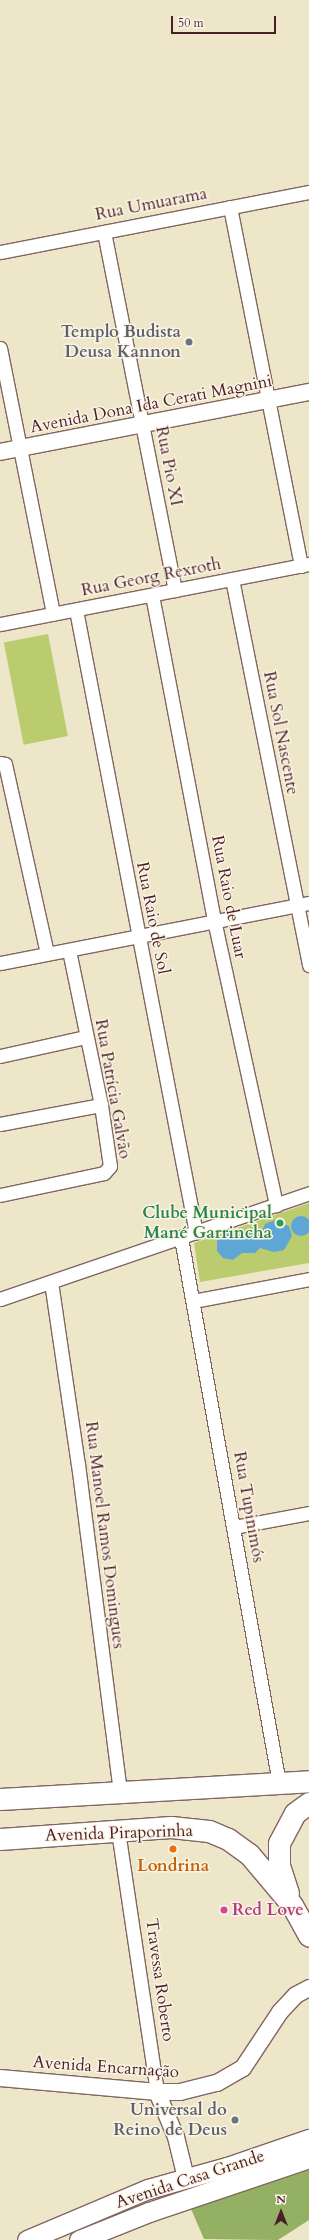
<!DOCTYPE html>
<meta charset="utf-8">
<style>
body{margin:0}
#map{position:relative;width:309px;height:2240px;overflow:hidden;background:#ede6c8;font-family:Cardo,serif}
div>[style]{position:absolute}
.green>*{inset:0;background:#bbcc6f;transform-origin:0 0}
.forest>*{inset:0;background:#94b062}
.water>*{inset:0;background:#5ea6d5}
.round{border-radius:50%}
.roads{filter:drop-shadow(1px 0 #836562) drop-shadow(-1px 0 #836562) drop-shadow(0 1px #836562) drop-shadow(0 -1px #836562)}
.minor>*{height:13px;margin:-6.5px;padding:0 6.5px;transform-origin:6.5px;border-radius:6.5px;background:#fff}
.tertiary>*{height:16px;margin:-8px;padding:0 8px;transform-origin:8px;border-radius:8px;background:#fff}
.secondary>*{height:19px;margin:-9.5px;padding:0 9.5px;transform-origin:9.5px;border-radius:9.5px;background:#fff}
.primary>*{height:21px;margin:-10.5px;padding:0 10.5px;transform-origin:10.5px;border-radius:10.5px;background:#fff}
.dots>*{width:11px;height:11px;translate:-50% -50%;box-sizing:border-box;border:2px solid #fcf5e5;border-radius:50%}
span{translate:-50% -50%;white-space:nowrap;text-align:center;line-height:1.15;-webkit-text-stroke:3px #fcf5e5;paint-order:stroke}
.street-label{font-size:17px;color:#4a1f2b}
.worship-label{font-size:17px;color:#5b616d;font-weight:700}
.right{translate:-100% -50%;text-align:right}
.leisure-label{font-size:17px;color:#27864d;font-weight:700}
.food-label{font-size:17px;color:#c56008;font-weight:700}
.hotel-label{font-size:17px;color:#b23c85;font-weight:700}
.left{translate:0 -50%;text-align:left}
.north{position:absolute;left:261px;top:2192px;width:40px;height:40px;-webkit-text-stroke:3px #fcf5e5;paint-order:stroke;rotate:0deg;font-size:11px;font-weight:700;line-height:16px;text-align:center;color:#4a1f2b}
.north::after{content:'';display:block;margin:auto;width:14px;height:18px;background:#4a1f2b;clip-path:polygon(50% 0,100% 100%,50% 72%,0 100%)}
.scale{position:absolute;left:171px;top:16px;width:105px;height:18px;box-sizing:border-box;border:2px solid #4a1f2b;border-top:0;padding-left:5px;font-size:12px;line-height:14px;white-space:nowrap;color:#4a1f2b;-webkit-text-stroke:3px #fcf5e5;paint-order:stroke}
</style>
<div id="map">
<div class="green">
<div style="left:48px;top:634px;width:104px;height:45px;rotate:79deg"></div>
<div style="clip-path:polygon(309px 1203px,309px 1263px,200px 1282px,194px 1243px)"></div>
</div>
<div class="forest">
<div style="clip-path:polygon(309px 2170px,309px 2220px,278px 2240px,204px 2239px,191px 2209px)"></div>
</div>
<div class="water">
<div class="round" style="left:291px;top:1216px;width:20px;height:20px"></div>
<div style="clip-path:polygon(275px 1220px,289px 1226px,292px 1236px,284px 1250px,274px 1252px,260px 1248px,255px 1253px,242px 1253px,233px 1260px,223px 1258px,217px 1251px,217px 1241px,226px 1232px,239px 1235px,244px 1231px,252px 1230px,260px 1236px,265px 1224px)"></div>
</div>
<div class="roads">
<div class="minor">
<div style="left:230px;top:207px;width:366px;rotate:78.8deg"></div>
<div style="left:104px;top:232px;width:365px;rotate:78.8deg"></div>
<div style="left:0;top:252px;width:315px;rotate:-11deg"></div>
<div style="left:0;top:348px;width:271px;rotate:78.7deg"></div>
<div style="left:232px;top:579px;width:394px;rotate:78.7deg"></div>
<div style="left:152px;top:595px;width:331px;rotate:79.2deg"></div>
<div style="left:214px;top:920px;width:292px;rotate:77.7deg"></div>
<div style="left:76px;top:610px;width:634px;rotate:79.1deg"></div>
<div style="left:0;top:624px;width:315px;rotate:-11deg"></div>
<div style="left:0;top:763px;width:5px;rotate:11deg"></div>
<div style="left:5px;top:764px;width:194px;rotate:77.5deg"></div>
<div style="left:0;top:963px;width:315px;rotate:-11deg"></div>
<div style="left:0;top:1056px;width:88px;rotate:-12.5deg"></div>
<div style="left:0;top:1124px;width:103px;rotate:-10.7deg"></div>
<div style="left:0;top:1195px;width:106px;rotate:-11.9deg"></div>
<div style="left:104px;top:1173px;width:9px;rotate:-49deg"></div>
<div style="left:110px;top:1166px;width:62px;rotate:-98.4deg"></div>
<div style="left:101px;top:1105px;width:157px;rotate:-101.7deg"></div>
<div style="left:181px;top:1238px;width:554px;rotate:79.81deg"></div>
<div style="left:51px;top:1282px;width:184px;rotate:81.6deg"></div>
<div style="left:78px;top:1464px;width:332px;rotate:82.7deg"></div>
<div style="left:0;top:1299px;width:327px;rotate:-18.9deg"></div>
<div style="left:193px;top:1301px;width:118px;rotate:-10.7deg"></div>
<div style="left:234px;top:1527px;width:76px;rotate:-10.6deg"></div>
<div style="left:118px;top:1831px;width:264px;rotate:81.5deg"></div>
</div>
<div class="tertiary">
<div style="left:0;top:452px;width:315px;rotate:-11deg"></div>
<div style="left:0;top:2078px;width:158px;rotate:5.1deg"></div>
<div style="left:157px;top:2092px;width:23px"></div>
<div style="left:180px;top:2092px;width:38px;rotate:-14deg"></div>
<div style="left:217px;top:2083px;width:30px;rotate:-30deg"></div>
<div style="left:243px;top:2068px;width:67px;rotate:-56.5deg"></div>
<div style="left:280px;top:2012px;width:23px;rotate:-47deg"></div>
<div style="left:296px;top:1995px;width:15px;rotate:-28deg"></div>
<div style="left:157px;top:2092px;width:49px;rotate:67.1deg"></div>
<div style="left:176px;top:2137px;width:42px;rotate:76.3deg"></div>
</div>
<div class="secondary">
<div style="left:27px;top:2240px;width:131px;rotate:-22.9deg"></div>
<div style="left:148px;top:2189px;width:82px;rotate:-15.6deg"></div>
<div style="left:227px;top:2167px;width:87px;rotate:-18.9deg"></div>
<div style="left:79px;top:2240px;width:75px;rotate:-21.8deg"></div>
<div style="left:149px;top:2212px;width:169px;rotate:-18.6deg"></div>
</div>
<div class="primary">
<div style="left:0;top:1799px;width:310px;rotate:-3.3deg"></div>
<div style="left:0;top:1839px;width:171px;rotate:-4deg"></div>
<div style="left:171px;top:1827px;width:38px;rotate:6deg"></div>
<div style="left:209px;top:1831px;width:21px;rotate:23deg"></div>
<div style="left:228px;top:1839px;width:26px;rotate:36deg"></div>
<div style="left:249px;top:1854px;width:67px;rotate:49.9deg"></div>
<div style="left:292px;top:1905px;width:35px;rotate:61deg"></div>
<div style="left:288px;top:1893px;width:29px;rotate:-108deg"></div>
<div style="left:279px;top:1865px;width:22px;rotate:-90deg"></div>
<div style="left:279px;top:1843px;width:34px;rotate:-62deg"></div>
<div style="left:295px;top:1813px;width:17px;rotate:-36deg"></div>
</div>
</div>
<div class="dots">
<div style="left:189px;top:342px;background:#6b7280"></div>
<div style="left:280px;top:1223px;background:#2e9e5b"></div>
<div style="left:173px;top:1849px;background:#e8710a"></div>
<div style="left:224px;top:1910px;background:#d1479c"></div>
<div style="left:235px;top:2120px;background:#6b7280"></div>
</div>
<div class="street-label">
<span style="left:151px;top:204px;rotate:-11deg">Rua Umuarama</span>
<span style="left:151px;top:404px;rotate:-11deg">Avenida Dona Ida Cerati Magnini</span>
<span style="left:169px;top:466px;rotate:79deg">Rua Pio XI</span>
<span style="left:151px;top:577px;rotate:-11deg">Rua Georg Rexroth</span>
<span style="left:281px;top:733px;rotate:79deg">Rua Sol Nascente</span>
<span style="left:229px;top:897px;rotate:79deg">Rua Raio de Luar</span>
<span style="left:153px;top:918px;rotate:79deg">Rua Raio de Sol</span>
<span style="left:113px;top:1089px;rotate:80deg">Rua Patrícia Galvão</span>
<span style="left:249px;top:1507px;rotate:80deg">Rua Tupinimós</span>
<span style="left:105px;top:1535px;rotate:83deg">Rua Manoel Ramos Domingues</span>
<span style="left:119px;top:1833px;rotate:-2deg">Avenida Piraporinha</span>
<span style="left:160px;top:1980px;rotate:82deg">Travessa Roberto</span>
<span style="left:106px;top:2067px;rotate:4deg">Avenida Encarnação</span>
<span style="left:190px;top:2179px;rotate:-18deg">Avenida Casa Grande</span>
</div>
<div class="worship-label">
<span class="right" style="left:181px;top:342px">Templo Budista<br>Deusa Kannon</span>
<span class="right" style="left:227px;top:2120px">Universal do<br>Reino de Deus</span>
</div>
<div class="leisure-label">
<span class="right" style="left:272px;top:1223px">Clube Municipal<br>Mané Garrincha</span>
</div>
<div class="food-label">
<span style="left:173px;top:1866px">Londrina</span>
</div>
<div class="hotel-label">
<span class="left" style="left:232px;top:1910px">Red Love</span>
</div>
<div class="north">N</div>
<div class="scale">50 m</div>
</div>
